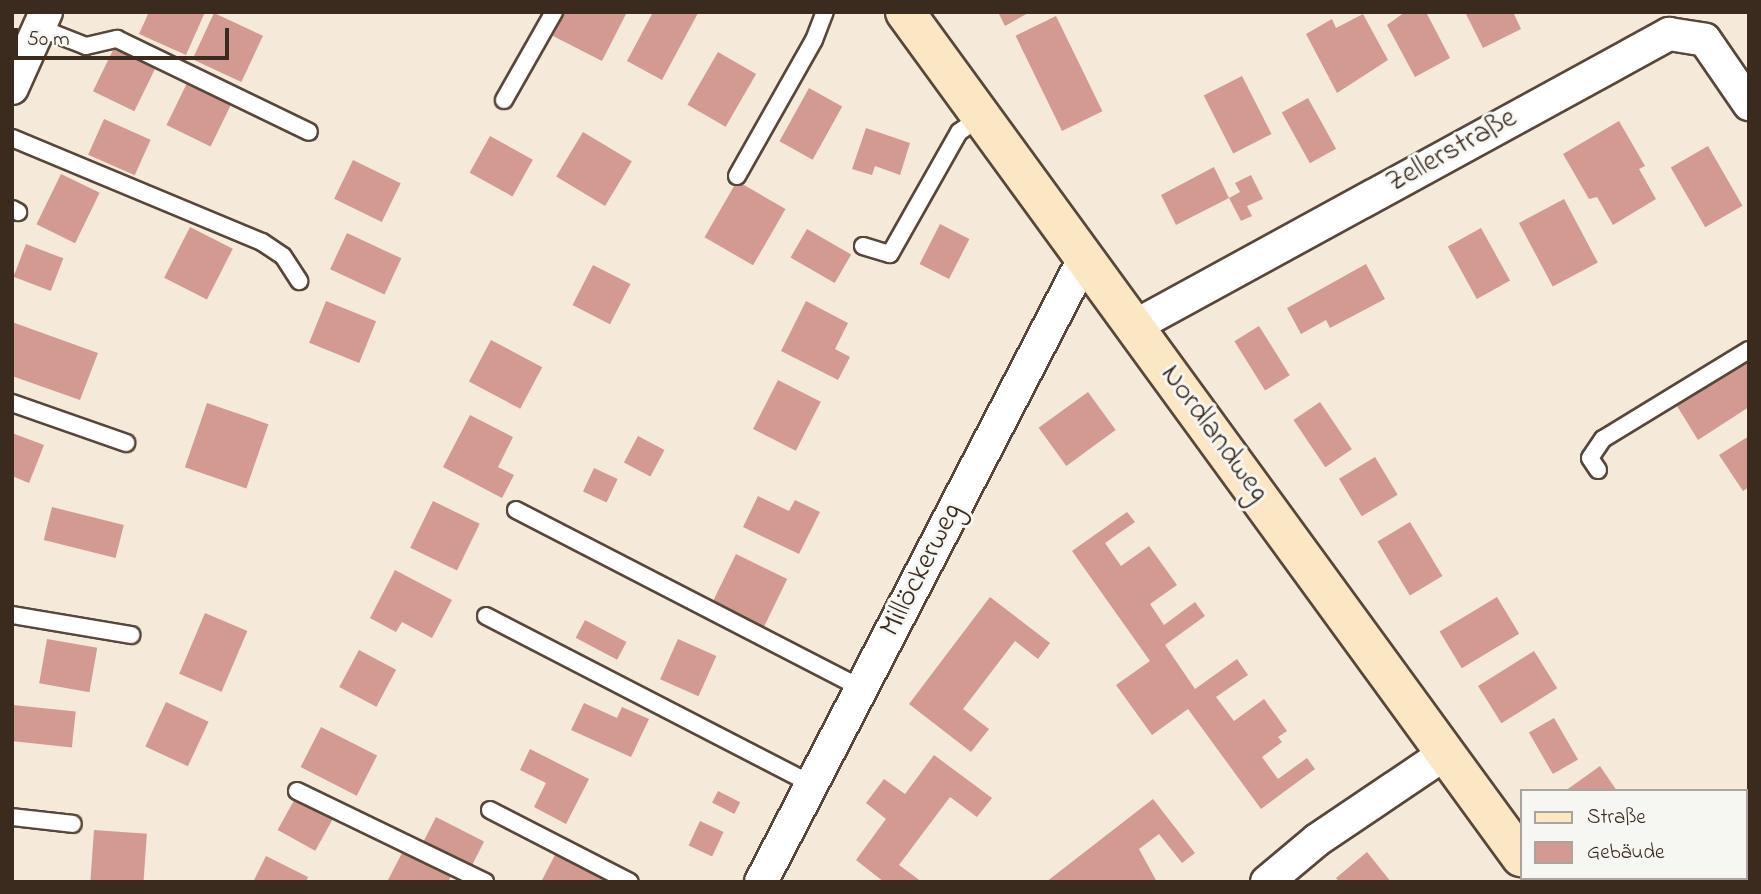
<!DOCTYPE html>
<meta charset="utf-8">
<style>
body{margin:0}
#map{position:relative;width:1761px;height:894px;overflow:hidden;background:#f5e9da;font-family:"Indie Flower",sans-serif}
div>[style]{position:absolute}
.building>*{inset:0;background:#d39a92;transform-origin:0 0}
.roads{filter:drop-shadow(2px 0 #57473a) drop-shadow(-2px 0 #57473a) drop-shadow(0 2px #57473a) drop-shadow(0 -2px #57473a)}
.lane>*{height:16px;margin:-8px;padding:0 8px;transform-origin:8px;border-radius:8px;background:#fff}
.street>*{height:32px;margin:-16px;padding:0 16px;transform-origin:16px;border-radius:16px;background:#fff}
.secondary>*{height:38px;margin:-19px;padding:0 19px;transform-origin:19px;border-radius:19px;background:#fbe7c3}
span{translate:-50% -50%;white-space:nowrap;text-align:center;line-height:1.15;-webkit-text-stroke:6px #f6f6f2;paint-order:stroke}
.street-label{font-size:30px;color:#3b2a1e}
.frame{position:absolute;inset:0;border:14px solid #3b2a1e;pointer-events:none}
.legend{position:absolute;left:1520px;top:789px;width:228px;height:91px;box-sizing:border-box;background:#f6f6f2;border:2px solid #aba49d;margin:0;padding:9px 12px;list-style:none;font-size:21px;color:#3b2a1e}
.legend li{display:flex;align-items:center;gap:14px;height:35px}
.legend b{width:35px;border:2px solid #aba49d}
.scale{position:absolute;left:14px;top:28px;width:215px;height:32px;box-sizing:border-box;border:4px solid #3b2a1e;border-top:0;padding-left:9px;font-size:21px;line-height:24px;white-space:nowrap;color:#3b2a1e;-webkit-text-stroke:5px #f6f6f2;paint-order:stroke}
</style>
<div id="map">
<div class="building">
<div style="clip-path:polygon(149px 12px,205px 12px,186px 55px,139px 34px)"></div>
<div style="clip-path:polygon(565px 12px,627px 12px,602px 61px,553px 36px)"></div>
<div style="clip-path:polygon(653px 12px,698px 13px,662px 80px,627px 61px)"></div>
<div style="clip-path:polygon(998px 12px,1030px 12px,1005px 26px)"></div>
<div style="clip-path:polygon(1405px 12px,1426px 12px,1450px 58px,1415px 77px,1387px 25px)"></div>
<div style="clip-path:polygon(1465px 12px,1513px 12px,1521px 29px,1483px 48px)"></div>
<div style="left:214px;top:13px;width:54px;height:51px;rotate:25deg"></div>
<div style="clip-path:polygon(1363px 14px,1388px 60px,1337px 93px,1306px 34px,1332px 19px,1336px 28px)"></div>
<div style="left:1056px;top:16px;width:106px;height:45px;rotate:64deg"></div>
<div style="left:114px;top:48px;width:46px;height:48px;rotate:26deg"></div>
<div style="left:718px;top:52px;width:44px;height:61px;rotate:30deg"></div>
<div style="left:1242px;top:76px;width:65px;height:43px;rotate:63deg"></div>
<div style="left:188px;top:81px;width:49px;height:49px;rotate:26deg"></div>
<div style="left:809px;top:88px;width:38px;height:61px;rotate:29deg"></div>
<div style="left:1308px;top:98px;width:58px;height:30px;rotate:61deg"></div>
<div style="left:104px;top:119px;width:51px;height:39px;rotate:24deg"></div>
<div style="clip-path:polygon(1619px 121px,1645px 166px,1639px 169px,1656px 199px,1613px 225px,1597px 197px,1589px 199px,1563px 154px)"></div>
<div style="clip-path:polygon(866px 128px,910px 143px,900px 175px,875px 166px,872px 175px,852px 169px)"></div>
<div style="left:583px;top:132px;width:57px;height:52px;rotate:31deg"></div>
<div style="left:490px;top:136px;width:49px;height:42px;rotate:29deg"></div>
<div style="left:1708px;top:146px;width:69px;height:43px;rotate:60deg"></div>
<div style="left:353px;top:160px;width:53px;height:43px;rotate:26deg"></div>
<div style="clip-path:polygon(1214px 167px,1229px 198px,1240px 192px,1235px 183px,1251px 175px,1263px 199px,1247px 206px,1252px 216px,1241px 221px,1229px 198px,1176px 225px,1161px 195px)"></div>
<div style="left:61px;top:174px;width:43px;height:56px;rotate:26deg"></div>
<div style="left:737px;top:181px;width:56px;height:65px;rotate:30deg"></div>
<div style="left:1564px;top:199px;width:72px;height:51px;rotate:62deg"></div>
<div style="left:940px;top:224px;width:33px;height:45px;rotate:27deg"></div>
<div style="left:190px;top:227px;width:48px;height:57px;rotate:27deg"></div>
<div style="left:1481px;top:228px;width:60px;height:38px;rotate:61deg"></div>
<div style="left:807px;top:229px;width:51px;height:33px;rotate:30deg"></div>
<div style="left:347px;top:233px;width:60px;height:40px;rotate:25deg"></div>
<div style="left:26px;top:244px;width:40px;height:35px;rotate:21deg"></div>
<div style="clip-path:polygon(1366px 264px,1385px 299px,1330px 328px,1326px 320px,1301px 334px,1287px 308px)"></div>
<div style="left:593px;top:265px;width:42px;height:45px;rotate:27deg"></div>
<div style="left:326px;top:301px;width:54px;height:45px;rotate:22deg"></div>
<div style="clip-path:polygon(806px 301px,848px 323px,835px 349px,850px 357px,838px 380px,781px 351px)"></div>
<div style="clip-path:polygon(12px 322px,98px 353px,80px 400px,12px 376px)"></div>
<div style="left:1259px;top:326px;width:58px;height:29px;rotate:58deg"></div>
<div style="left:491px;top:340px;width:58px;height:47px;rotate:28deg"></div>
<div style="clip-path:polygon(1749px 360px,1749px 407px,1698px 440px,1677px 406px)"></div>
<div style="left:778px;top:380px;width:48px;height:55px;rotate:27deg"></div>
<div style="left:1088px;top:392px;width:47px;height:61px;rotate:54deg"></div>
<div style="left:1320px;top:402px;width:57px;height:32px;rotate:56deg"></div>
<div style="left:207px;top:403px;width:65px;height:68px;rotate:19deg"></div>
<div style="clip-path:polygon(470px 415px,513px 437px,498px 467px,514px 475px,502px 498px,443px 467px)"></div>
<div style="clip-path:polygon(12px 433px,44px 445px,29px 483px,12px 476px)"></div>
<div style="left:638px;top:436px;width:30px;height:30px;rotate:28deg"></div>
<div style="clip-path:polygon(1749px 436px,1749px 487px,1743px 491px,1719px 455px)"></div>
<div style="left:1375px;top:457px;width:44px;height:42px;rotate:59deg"></div>
<div style="left:594px;top:468px;width:26px;height:26px;rotate:25deg"></div>
<div style="clip-path:polygon(758px 496px,789px 511px,795px 500px,820px 512px,799px 554px,743px 527px)"></div>
<div style="left:433px;top:501px;width:52px;height:52px;rotate:26deg"></div>
<div style="left:52px;top:507px;width:74px;height:34px;rotate:14deg"></div>
<div style="clip-path:polygon(1127px 512px,1135px 522px,1105px 543px,1121px 566px,1149px 546px,1177px 585px,1150px 604px,1164px 625px,1195px 602px,1205px 616px,1165px 645px,1195px 689px,1237px 659px,1248px 675px,1216px 697px,1234px 721px,1264px 699px,1287px 731px,1278px 737px,1282px 742px,1262px 757px,1278px 779px,1307px 758px,1315px 769px,1261px 809px,1188px 709px,1152px 735px,1116px 685px,1150px 661px,1072px 551px)"></div>
<div style="left:1410px;top:522px;width:63px;height:38px;rotate:59deg"></div>
<div style="left:736px;top:554px;width:57px;height:57px;rotate:26deg"></div>
<div style="clip-path:polygon(395px 570px,452px 600px,432px 638px,402px 622px,396px 632px,370px 618px)"></div>
<div style="clip-path:polygon(990px 597px,1050px 643px,1038px 659px,1015px 641px,963px 709px,989px 729px,971px 752px,909px 704px)"></div>
<div style="left:1497px;top:597px;width:43px;height:67px;rotate:59deg"></div>
<div style="left:205px;top:613px;width:46px;height:66px;rotate:23deg"></div>
<div style="left:585px;top:620px;width:47px;height:20px;rotate:28deg"></div>
<div style="left:47px;top:639px;width:51px;height:45px;rotate:10deg"></div>
<div style="left:678px;top:639px;width:42px;height:44px;rotate:24deg"></div>
<div style="left:359px;top:650px;width:42px;height:42px;rotate:28deg"></div>
<div style="left:1534px;top:651px;width:44px;height:66px;rotate:58deg"></div>
<div style="left:166px;top:702px;width:47px;height:49px;rotate:25deg"></div>
<div style="clip-path:polygon(584px 703px,617px 718px,622px 707px,649px 719px,631px 757px,571px 730px)"></div>
<div style="left:13px;top:705px;width:63px;height:36px;rotate:6deg"></div>
<div style="left:1554px;top:718px;width:48px;height:29px;rotate:60deg"></div>
<div style="left:321px;top:727px;width:63px;height:45px;rotate:27deg"></div>
<div style="clip-path:polygon(530px 749px,589px 779px,566px 824px,534px 807px,546px 783px,520px 770px)"></div>
<div style="clip-path:polygon(934px 755px,992px 798px,977px 817px,950px 797px,899px 865px,922px 882px,884px 882px,856px 860px,886px 819px,866px 803px,884px 779px,905px 794px)"></div>
<div style="clip-path:polygon(1600px 766px,1617px 791px,1565px 791px)"></div>
<div style="left:718px;top:791px;width:25px;height:13px;rotate:27deg"></div>
<div style="left:297px;top:795px;width:43px;height:40px;rotate:29deg"></div>
<div style="clip-path:polygon(1153px 799px,1195px 853px,1182px 863px,1159px 834px,1139px 849px,1157px 882px,1046px 882px)"></div>
<div style="left:436px;top:817px;width:54px;height:27px;rotate:27deg"></div>
<div style="left:700px;top:821px;width:26px;height:27px;rotate:25deg"></div>
<div style="left:94px;top:830px;width:53px;height:52px;rotate:4deg"></div>
<div style="clip-path:polygon(404px 849px,452px 874px,448px 882px,387px 882px)"></div>
<div style="clip-path:polygon(557px 851px,617px 882px,541px 882px)"></div>
<div style="clip-path:polygon(1367px 852px,1391px 882px,1339px 882px,1336px 878px)"></div>
<div style="clip-path:polygon(266px 856px,308px 877px,306px 882px,253px 882px)"></div>
</div>
<div class="roads">
<div class="lane">
<div style="left:40px;top:28px;width:49px;rotate:21.4deg"></div>
<div style="left:86px;top:46px;width:32px;rotate:-13deg"></div>
<div style="left:117px;top:39px;width:213px;rotate:25.8deg"></div>
<div style="left:504px;top:100px;width:101px;rotate:-60.4deg"></div>
<div style="left:12px;top:138px;width:271px;rotate:22.6deg"></div>
<div style="left:262px;top:242px;width:25px;rotate:34deg"></div>
<div style="left:283px;top:256px;width:30px;rotate:57deg"></div>
<div style="left:737px;top:176px;width:156px;rotate:-60.5deg"></div>
<div style="left:814px;top:40px;width:30px;rotate:-69deg"></div>
<div style="left:12px;top:209px;width:7px;rotate:27deg"></div>
<div style="left:863px;top:246px;width:28px;rotate:17deg"></div>
<div style="left:890px;top:254px;width:140px;rotate:-60.5deg"></div>
<div style="left:959px;top:132px;width:27px;rotate:-34deg"></div>
<div style="left:12px;top:403px;width:121px;rotate:19.3deg"></div>
<div style="left:1598px;top:470px;width:14px;rotate:-124deg"></div>
<div style="left:1590px;top:458px;width:23px;rotate:-56deg"></div>
<div style="left:1603px;top:439px;width:171px;rotate:-31.4deg"></div>
<div style="left:516px;top:510px;width:388px;rotate:27.3deg"></div>
<div style="left:12px;top:615px;width:121px;rotate:9.5deg"></div>
<div style="left:486px;top:616px;width:367px;rotate:27.3deg"></div>
<div style="left:297px;top:791px;width:209px;rotate:25.8deg"></div>
<div style="left:490px;top:810px;width:157px;rotate:27.2deg"></div>
<div style="left:12px;top:817px;width:61px;rotate:6.5deg"></div>
</div>
<div class="street">
<div style="left:12px;top:88px;width:83px;rotate:-65.9deg"></div>
<div style="left:1135px;top:326px;width:609px;rotate:-28.67deg"></div>
<div style="left:1669px;top:34px;width:36px;rotate:9deg"></div>
<div style="left:1705px;top:40px;width:78px;rotate:55.5deg"></div>
<div style="left:761px;top:882px;width:702px;rotate:-62.6deg"></div>
<div style="left:1267px;top:882px;width:65px;rotate:-40deg"></div>
<div style="left:1317px;top:840px;width:156px;rotate:-34deg"></div>
</div>
<div class="secondary">
<div style="left:905px;top:12px;width:1046px;rotate:53.91deg"></div>
</div>
</div>
<div class="street-label">
<span style="left:1452px;top:151px;rotate:-29deg">Zellerstraße</span>
<span style="left:1214px;top:434px;rotate:54deg">Nordlandweg</span>
<span style="left:922px;top:570px;rotate:-63deg">Millöckerweg</span>
</div>
<div class="frame"></div>
<ul class="legend">
<li><b style="height:9px;background:#fbe7c3"></b>Straße</li>
<li><b style="height:19px;background:#d39a92"></b>Gebäude</li>
</ul>
<div class="scale">50 m</div>
</div>
